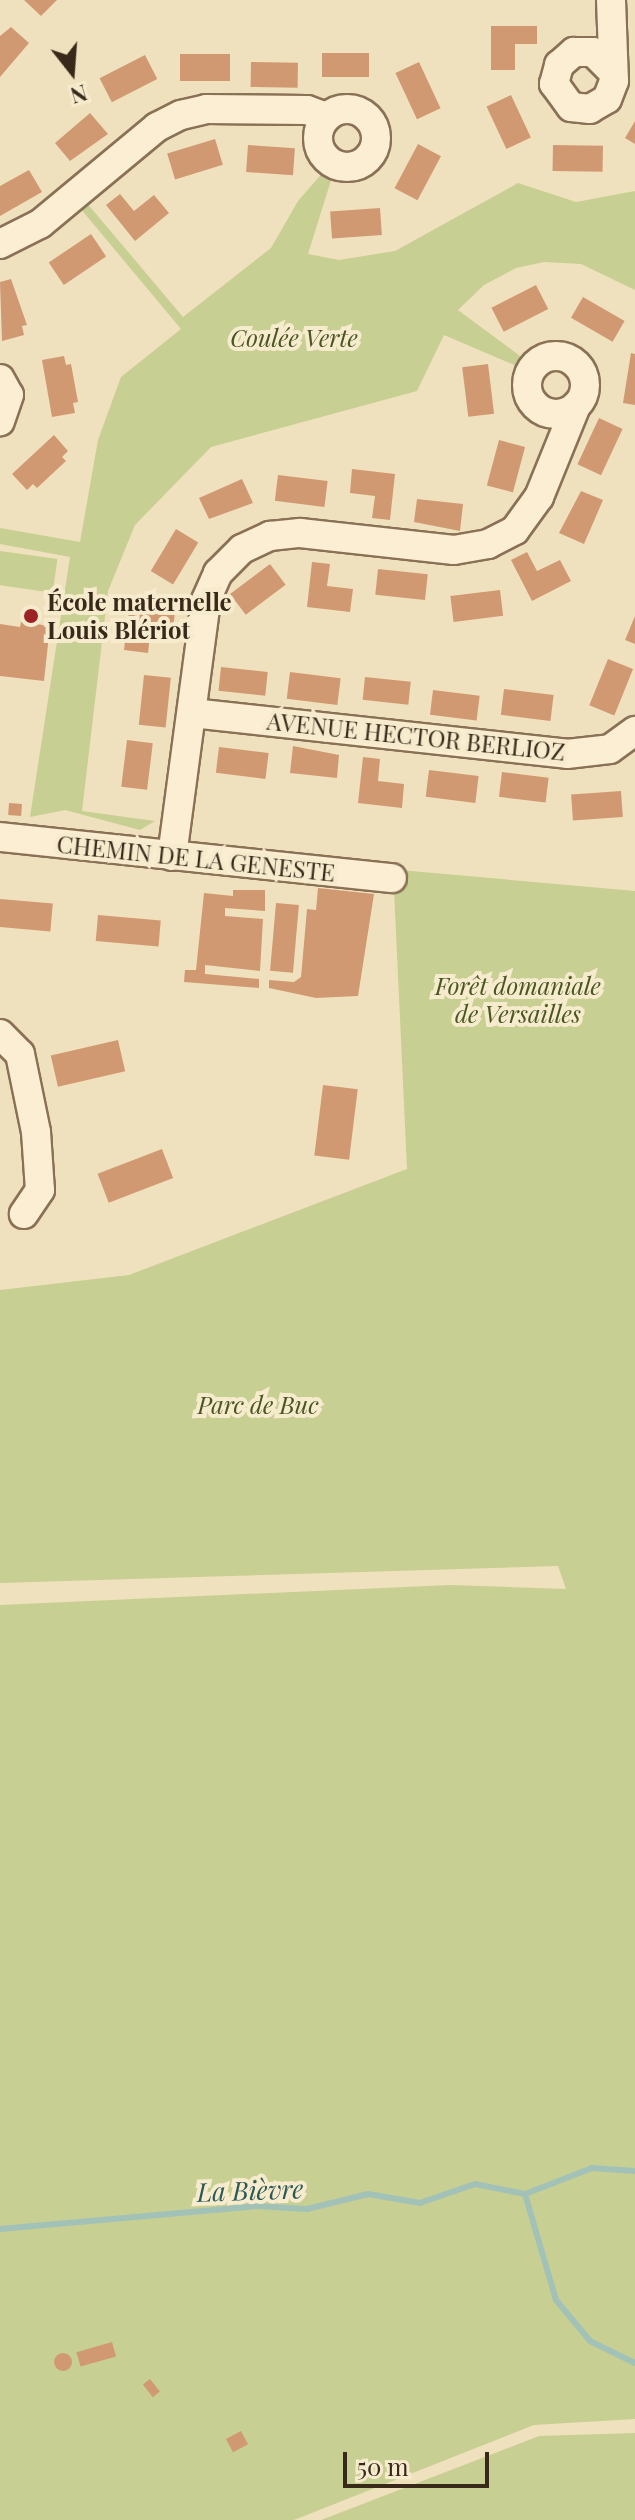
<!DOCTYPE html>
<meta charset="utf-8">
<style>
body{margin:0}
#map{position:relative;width:635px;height:2520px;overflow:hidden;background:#f0e1be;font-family:"Playfair Display",serif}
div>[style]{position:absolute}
.green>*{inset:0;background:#c8cf92;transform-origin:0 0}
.stream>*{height:6px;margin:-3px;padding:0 3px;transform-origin:3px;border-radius:3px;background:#a2c2b8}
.building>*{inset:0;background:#d19972;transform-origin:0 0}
.round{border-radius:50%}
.roads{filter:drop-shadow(2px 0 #8a7156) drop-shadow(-2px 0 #8a7156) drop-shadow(0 2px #8a7156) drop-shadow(0 -2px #8a7156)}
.minor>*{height:28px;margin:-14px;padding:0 14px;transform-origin:14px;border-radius:14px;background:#fbeed2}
.minor>.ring{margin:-14px;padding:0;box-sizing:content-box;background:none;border:28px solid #fbeed2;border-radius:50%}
.dots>*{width:22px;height:22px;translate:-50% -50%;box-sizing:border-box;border:4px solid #f7ebce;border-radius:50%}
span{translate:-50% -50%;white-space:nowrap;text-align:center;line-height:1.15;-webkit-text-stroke:8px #f7ebce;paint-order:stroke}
.park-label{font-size:24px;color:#495621;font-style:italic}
.poi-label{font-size:24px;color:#38291b;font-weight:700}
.left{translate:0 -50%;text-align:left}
.street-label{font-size:24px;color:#38291b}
.water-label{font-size:26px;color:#2a5956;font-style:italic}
.north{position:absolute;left:32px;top:32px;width:80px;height:80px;-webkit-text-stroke:6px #f7ebce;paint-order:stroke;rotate:163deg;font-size:22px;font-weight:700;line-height:32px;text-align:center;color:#38291b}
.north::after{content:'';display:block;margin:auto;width:28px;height:36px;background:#38291b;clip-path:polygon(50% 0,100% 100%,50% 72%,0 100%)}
.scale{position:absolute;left:343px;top:2452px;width:146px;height:36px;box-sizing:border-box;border:4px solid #38291b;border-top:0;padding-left:10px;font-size:24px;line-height:28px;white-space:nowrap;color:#38291b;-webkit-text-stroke:6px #f7ebce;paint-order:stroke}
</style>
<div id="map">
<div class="green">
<div style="clip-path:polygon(325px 170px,333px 174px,308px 254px,339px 260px,395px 251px,518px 183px,576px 202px,635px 191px,635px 290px,581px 264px,544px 262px,516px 268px,484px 285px,458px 310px,524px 359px,519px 367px,444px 335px,417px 391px,211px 447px,135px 525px,108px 591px,82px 811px,155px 821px,140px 830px,65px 810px,30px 817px,70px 557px,0 544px,0 528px,80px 542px,98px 440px,121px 377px,181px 329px,80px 208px,86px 202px,183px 317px,271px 248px,298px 201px)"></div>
<div style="left:0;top:551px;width:58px;height:34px;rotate:8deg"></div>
<div style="clip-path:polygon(400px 870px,635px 891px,635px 2419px,534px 2425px,294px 2520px,0 2520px,0 1605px,450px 1585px,566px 1589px,558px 1566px,0 1583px,0 1290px,129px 1275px,407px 1169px,394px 890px)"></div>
<div style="clip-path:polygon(635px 2433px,635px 2520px,321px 2520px,539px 2436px)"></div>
</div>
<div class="stream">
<div style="left:525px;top:2194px;width:110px;rotate:73.7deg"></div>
<div style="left:556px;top:2300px;width:53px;rotate:50.3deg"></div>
<div style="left:590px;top:2341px;width:50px;rotate:26.1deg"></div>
<div style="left:0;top:2229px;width:257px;rotate:-5.1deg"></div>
<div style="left:256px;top:2206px;width:51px;rotate:3.4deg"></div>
<div style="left:307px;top:2209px;width:63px;rotate:-13.8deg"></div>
<div style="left:368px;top:2194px;width:53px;rotate:9.8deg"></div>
<div style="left:420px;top:2203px;width:58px;rotate:-19.1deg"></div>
<div style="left:475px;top:2184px;width:51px;rotate:11.3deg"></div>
<div style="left:525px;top:2194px;width:72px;rotate:-21.2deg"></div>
<div style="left:592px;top:2168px;width:43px;rotate:4deg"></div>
</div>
<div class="building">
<div style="clip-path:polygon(24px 0,57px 0,41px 16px)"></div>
<div style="clip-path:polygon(491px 26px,537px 26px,537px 44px,515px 44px,515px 70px,491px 70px)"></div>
<div style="clip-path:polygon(11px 27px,29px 43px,0 77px,0 36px)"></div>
<div style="left:322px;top:53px;width:47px;height:24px"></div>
<div style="left:230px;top:54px;width:27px;height:50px;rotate:90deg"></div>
<div style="left:145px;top:55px;width:27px;height:51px;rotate:63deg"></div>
<div style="left:251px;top:62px;width:47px;height:25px;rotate:1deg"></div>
<div style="left:419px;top:62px;width:51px;height:26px;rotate:65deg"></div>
<div style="left:511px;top:95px;width:47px;height:27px;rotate:65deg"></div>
<div style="clip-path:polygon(90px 113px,108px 134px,70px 161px,55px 143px)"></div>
<div style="clip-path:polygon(635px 121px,635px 144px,625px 138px)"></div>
<div style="left:215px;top:139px;width:27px;height:50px;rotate:73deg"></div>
<div style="left:418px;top:144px;width:26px;height:50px;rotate:28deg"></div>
<div style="left:248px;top:145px;width:47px;height:27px;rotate:4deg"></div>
<div style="left:553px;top:145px;width:50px;height:26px;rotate:1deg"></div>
<div style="clip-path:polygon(29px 170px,42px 192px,0 216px,0 186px)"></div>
<div style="clip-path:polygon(120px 194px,134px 211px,154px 195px,169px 213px,135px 241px,106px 205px)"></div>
<div style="left:380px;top:208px;width:27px;height:50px;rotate:86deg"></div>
<div style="left:91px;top:234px;width:27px;height:51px;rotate:56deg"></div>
<div style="clip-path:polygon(11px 279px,27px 325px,22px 326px,24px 335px,2px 341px,0 282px)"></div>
<div style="left:536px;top:285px;width:27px;height:50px;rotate:63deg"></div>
<div style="left:583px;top:297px;width:48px;height:24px;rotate:30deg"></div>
<div style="clip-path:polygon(631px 353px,635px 354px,635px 405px,623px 403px)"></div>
<div style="clip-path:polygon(64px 356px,66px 365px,71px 364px,78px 402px,73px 403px,75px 413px,52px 417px,42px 360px)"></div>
<div style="left:488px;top:364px;width:50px;height:26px;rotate:83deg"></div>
<div style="left:599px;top:418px;width:26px;height:51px;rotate:25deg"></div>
<div style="clip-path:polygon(54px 435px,68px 451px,62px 457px,66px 461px,37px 488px,33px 484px,27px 490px,12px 474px)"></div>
<div style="left:499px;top:440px;width:27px;height:47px;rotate:15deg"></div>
<div style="clip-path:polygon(352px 469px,395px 474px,390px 520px,372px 518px,375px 496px,350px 493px)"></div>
<div style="left:278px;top:475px;width:50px;height:26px;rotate:7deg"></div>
<div style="clip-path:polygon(242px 479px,253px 503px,209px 519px,199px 498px)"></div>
<div style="clip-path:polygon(581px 491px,603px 500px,584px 544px,559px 533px)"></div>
<div style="clip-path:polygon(417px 499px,463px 504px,460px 531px,414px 522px)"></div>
<div style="left:176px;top:529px;width:26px;height:49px;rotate:31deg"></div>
<div style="clip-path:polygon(527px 552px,537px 571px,560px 560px,571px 581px,532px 601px,511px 560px)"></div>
<div style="clip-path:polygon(312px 562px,330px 564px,327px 586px,353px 589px,350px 612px,307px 607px)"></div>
<div style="left:270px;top:564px;width:26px;height:50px;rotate:53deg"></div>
<div style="left:378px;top:569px;width:50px;height:26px;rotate:6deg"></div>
<div style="left:500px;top:590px;width:26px;height:50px;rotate:83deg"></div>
<div style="clip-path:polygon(129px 607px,175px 612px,173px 629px,151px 627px,148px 653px,124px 650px)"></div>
<div style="clip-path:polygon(635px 616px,635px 644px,625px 640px)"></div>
<div style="clip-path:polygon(21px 622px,50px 626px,44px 681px,0 676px,0 624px,20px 627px)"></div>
<div style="left:608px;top:659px;width:27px;height:50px;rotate:22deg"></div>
<div style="left:221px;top:667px;width:47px;height:24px;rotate:6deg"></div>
<div style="left:290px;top:672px;width:51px;height:27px;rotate:7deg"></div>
<div style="left:144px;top:675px;width:27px;height:50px;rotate:6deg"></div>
<div style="left:365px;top:677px;width:46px;height:23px;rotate:6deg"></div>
<div style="left:504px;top:689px;width:50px;height:26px;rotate:7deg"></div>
<div style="left:433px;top:690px;width:47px;height:25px;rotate:7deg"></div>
<div style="left:127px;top:740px;width:26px;height:47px;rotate:7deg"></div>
<div style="clip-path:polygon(293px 746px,339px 755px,337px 778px,290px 773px)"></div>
<div style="left:219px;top:747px;width:50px;height:26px;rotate:7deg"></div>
<div style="clip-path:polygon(363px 757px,380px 759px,378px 781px,404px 784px,402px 808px,358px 803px)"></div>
<div style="left:429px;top:770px;width:50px;height:27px;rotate:7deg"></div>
<div style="left:502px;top:772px;width:47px;height:25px;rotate:7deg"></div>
<div style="left:621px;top:791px;width:26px;height:50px;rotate:86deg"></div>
<div style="left:9px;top:803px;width:13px;height:12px;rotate:4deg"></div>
<div style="clip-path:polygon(318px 888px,374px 894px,358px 996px,316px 998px,269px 988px,269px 980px,294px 982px,301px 977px,307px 909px,316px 910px)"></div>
<div style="clip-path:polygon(233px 890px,265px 890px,265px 911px,225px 908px,225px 916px,263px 919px,260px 971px,205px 965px,205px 974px,259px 979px,259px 988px,184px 982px,185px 970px,196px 970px,204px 893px,233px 896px)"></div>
<div style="left:0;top:899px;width:53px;height:28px;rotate:5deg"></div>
<div style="left:276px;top:903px;width:23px;height:68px;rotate:5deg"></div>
<div style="left:98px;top:915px;width:63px;height:26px;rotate:5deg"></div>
<div style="left:118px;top:1040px;width:32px;height:69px;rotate:77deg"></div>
<div style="left:323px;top:1085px;width:35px;height:71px;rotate:7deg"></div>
<div style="left:162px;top:1149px;width:31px;height:69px;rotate:69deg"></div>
<div style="left:112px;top:2342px;width:15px;height:37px;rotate:74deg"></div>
<div class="round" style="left:54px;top:2353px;width:18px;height:18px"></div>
<div style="left:150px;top:2379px;width:16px;height:9px;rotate:52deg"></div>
<div style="left:241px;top:2431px;width:15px;height:17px;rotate:62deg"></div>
</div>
<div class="roads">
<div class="minor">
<div style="left:611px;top:0;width:81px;rotate:87.9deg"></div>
<div style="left:614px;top:81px;width:19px;rotate:111deg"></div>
<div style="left:607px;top:99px;width:20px;rotate:150deg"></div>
<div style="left:590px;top:109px;width:19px;rotate:-174deg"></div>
<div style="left:571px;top:107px;width:29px;rotate:-126deg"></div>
<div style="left:554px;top:84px;width:20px;rotate:-75deg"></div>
<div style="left:559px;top:65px;width:20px;rotate:-41deg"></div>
<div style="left:574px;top:52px;width:19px"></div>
<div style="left:593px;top:52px;width:28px;rotate:45deg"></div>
<div class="ring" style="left:318px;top:109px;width:30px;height:30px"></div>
<div style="left:0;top:244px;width:45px;rotate:-26.6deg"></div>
<div style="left:40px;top:224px;width:152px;rotate:-39.7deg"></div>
<div style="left:157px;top:127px;width:27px;rotate:-27deg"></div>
<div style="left:181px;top:115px;width:26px;rotate:-13deg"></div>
<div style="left:206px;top:109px;width:101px;rotate:0.6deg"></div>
<div style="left:307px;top:110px;width:20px;rotate:20deg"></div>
<div class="ring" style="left:527px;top:356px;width:30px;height:30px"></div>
<div style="left:0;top:379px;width:18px;rotate:61deg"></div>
<div style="left:9px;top:395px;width:28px;rotate:109deg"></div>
<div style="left:192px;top:713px;width:377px;rotate:6.2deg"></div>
<div style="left:567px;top:754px;width:43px;rotate:-6.6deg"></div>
<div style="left:610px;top:749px;width:31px;rotate:-36deg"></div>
<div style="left:0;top:837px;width:394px;rotate:6deg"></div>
<div style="left:172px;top:856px;width:258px;rotate:-82.4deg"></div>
<div style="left:206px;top:600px;width:30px;rotate:-66deg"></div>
<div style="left:218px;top:573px;width:34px;rotate:-45deg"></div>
<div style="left:242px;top:549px;width:31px;rotate:-25deg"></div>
<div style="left:270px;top:536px;width:30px;rotate:-6deg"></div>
<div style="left:300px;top:533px;width:155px;rotate:6.3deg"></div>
<div style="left:454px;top:550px;width:35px;rotate:-10deg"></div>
<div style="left:488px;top:544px;width:30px;rotate:-27deg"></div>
<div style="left:515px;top:530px;width:41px;rotate:-54deg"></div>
<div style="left:539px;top:497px;width:98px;rotate:-67.9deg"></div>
<div style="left:0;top:1034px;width:28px;rotate:45deg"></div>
<div style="left:20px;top:1054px;width:80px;rotate:78.4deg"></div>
<div style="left:36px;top:1132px;width:58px;rotate:86.1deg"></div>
<div style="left:40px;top:1190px;width:29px;rotate:124deg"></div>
</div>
</div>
<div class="dots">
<div style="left:31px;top:616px;background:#9c2224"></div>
</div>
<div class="park-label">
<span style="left:294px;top:338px">Coulée Verte</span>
<span style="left:518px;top:1000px">Forêt domaniale<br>de Versailles</span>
<span style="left:258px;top:1405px">Parc de Buc</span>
</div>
<div class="poi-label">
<span class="left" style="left:47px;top:616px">École maternelle<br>Louis Blériot</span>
</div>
<div class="street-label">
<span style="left:416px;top:736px;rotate:6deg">AVENUE HECTOR BERLIOZ</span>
<span style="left:196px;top:858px;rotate:6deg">CHEMIN DE LA GENESTE</span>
</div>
<div class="water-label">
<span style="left:250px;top:2190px;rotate:-2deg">La Bièvre</span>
</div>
<div class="north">N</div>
<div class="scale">50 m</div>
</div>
